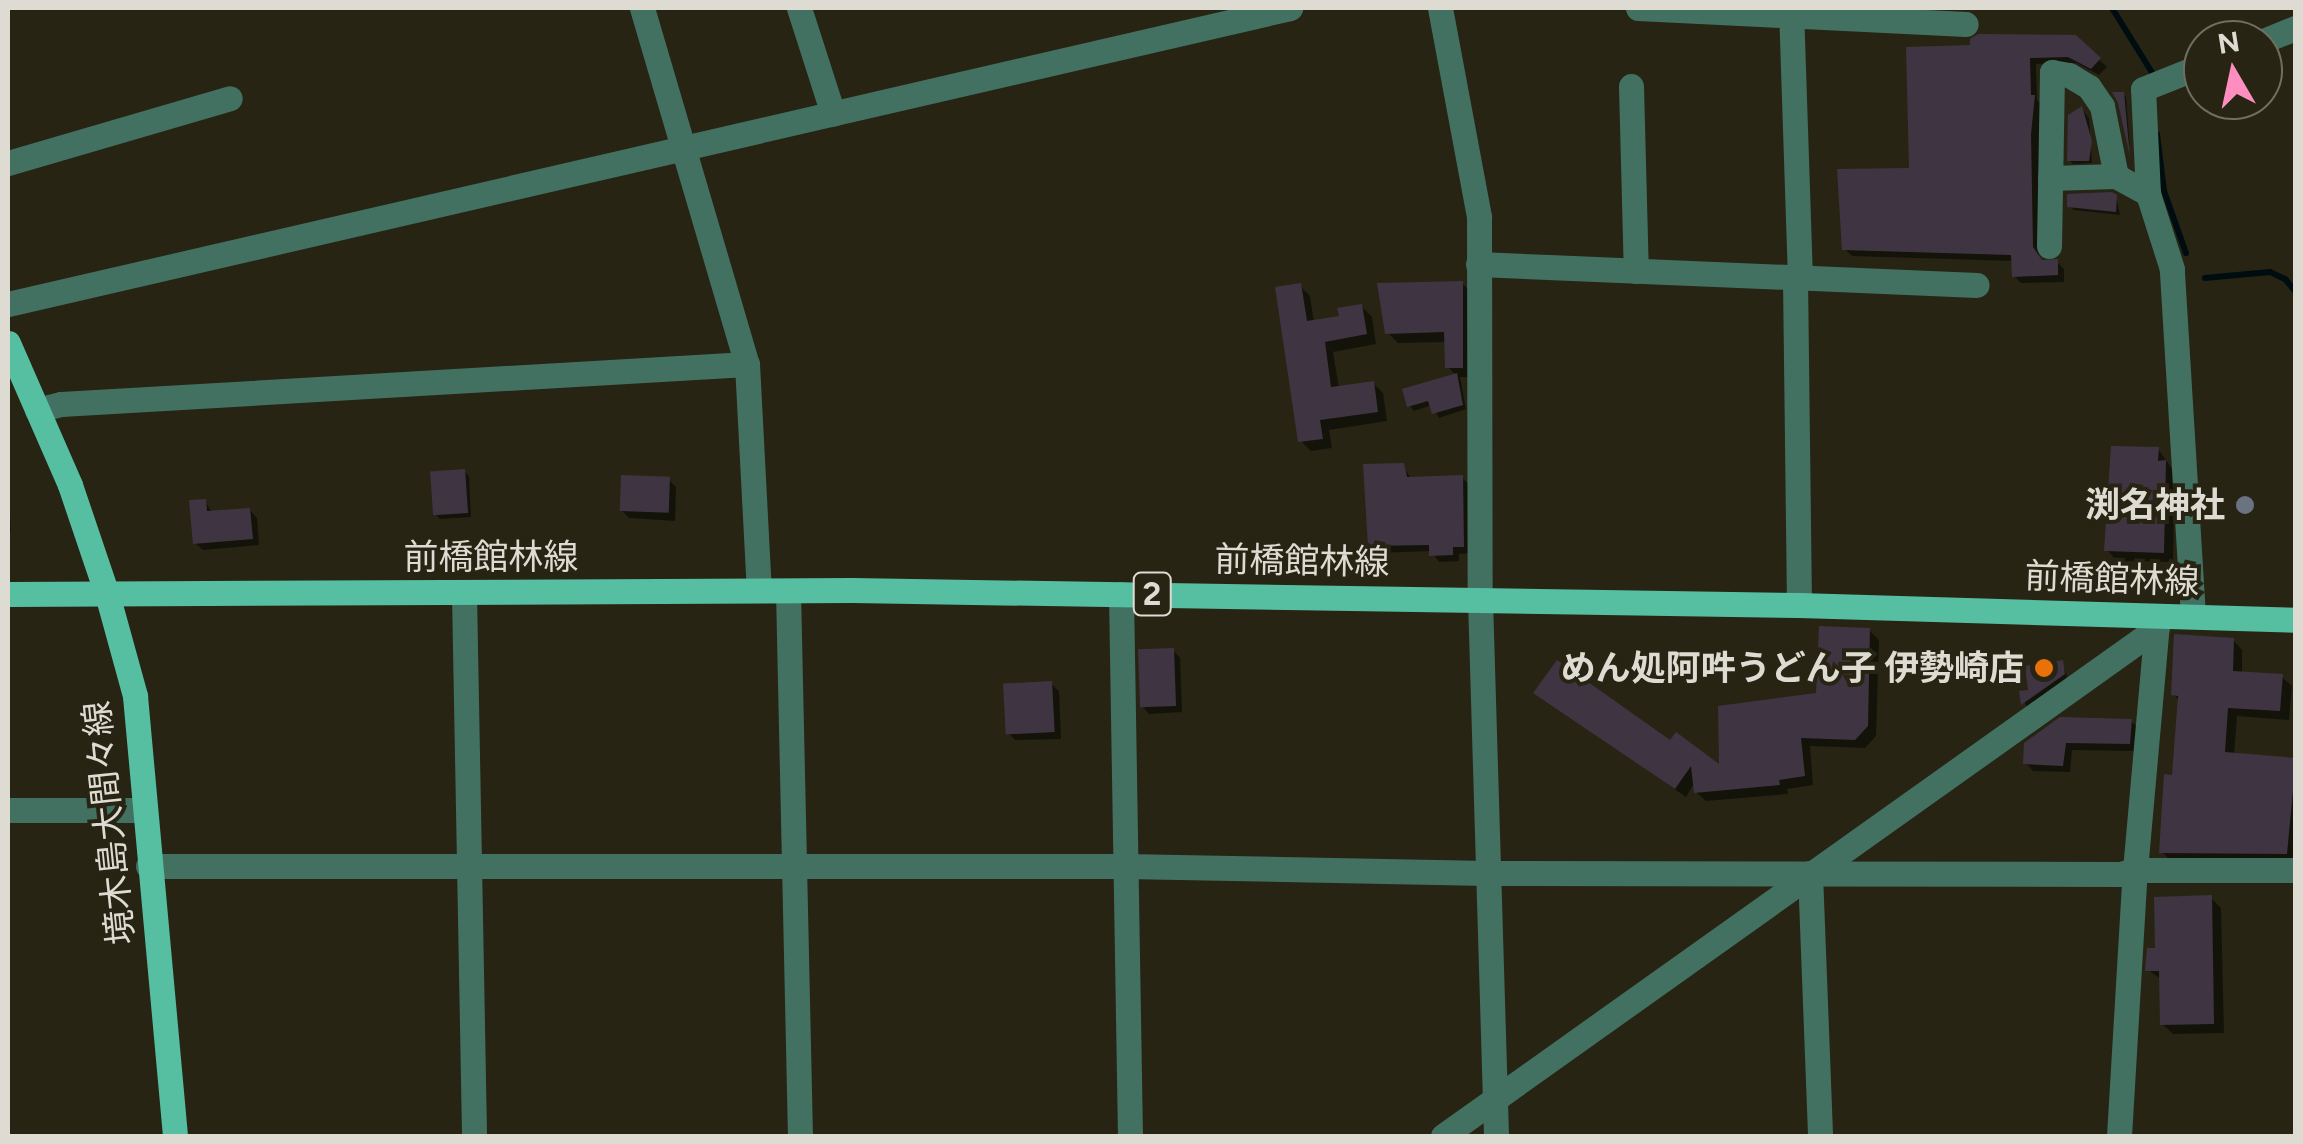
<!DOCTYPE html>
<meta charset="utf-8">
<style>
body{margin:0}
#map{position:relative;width:2303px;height:1144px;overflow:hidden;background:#272414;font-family:Figtree,"Noto Sans JP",sans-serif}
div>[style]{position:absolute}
.shadow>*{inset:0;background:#0007}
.stream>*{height:6px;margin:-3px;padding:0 3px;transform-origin:3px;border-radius:3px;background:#000d10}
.building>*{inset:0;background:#3f3542;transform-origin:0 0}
.minor>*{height:25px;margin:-12.5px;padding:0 12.5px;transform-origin:12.5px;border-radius:12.5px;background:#427162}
.major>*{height:25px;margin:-12.5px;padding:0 12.5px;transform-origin:12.5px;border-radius:12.5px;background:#56bfa1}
.dots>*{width:28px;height:28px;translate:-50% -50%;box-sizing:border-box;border:5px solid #272414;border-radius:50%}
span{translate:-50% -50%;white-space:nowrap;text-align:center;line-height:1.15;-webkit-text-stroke:8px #272414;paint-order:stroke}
.shield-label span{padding:2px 8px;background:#272414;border:2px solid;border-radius:8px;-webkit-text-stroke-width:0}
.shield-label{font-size:32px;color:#dedcd2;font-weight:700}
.poi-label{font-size:35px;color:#dedcd2;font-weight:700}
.right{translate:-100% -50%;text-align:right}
.street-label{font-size:35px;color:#dedcd2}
.frame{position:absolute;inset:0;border:10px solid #dedcd2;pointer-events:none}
.north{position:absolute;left:2183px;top:20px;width:100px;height:100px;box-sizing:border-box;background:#272414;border:2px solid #706e60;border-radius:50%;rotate:351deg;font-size:28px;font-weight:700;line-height:40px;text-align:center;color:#dedcd2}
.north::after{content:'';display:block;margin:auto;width:35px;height:45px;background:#fd8ebf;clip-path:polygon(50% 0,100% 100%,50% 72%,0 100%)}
</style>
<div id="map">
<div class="shadow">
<div style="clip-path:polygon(2075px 38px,2107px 67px,2099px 75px,2077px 63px,2036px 64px,2037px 100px,2042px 105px,2039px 256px,2043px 263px,2057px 262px,2064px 269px,2064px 282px,2021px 283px,2014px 276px,2013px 261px,1852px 256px,1845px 249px,1912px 170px,1908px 50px)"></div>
<div style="clip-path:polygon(2123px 95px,2126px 97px,2130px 148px,2120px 102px)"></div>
<div style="clip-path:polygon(2082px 109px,2089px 118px,2092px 163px,2073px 164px,2069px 160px)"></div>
<div style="clip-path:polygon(2116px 197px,2120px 215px,2074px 210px,2069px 206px)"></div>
<div style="clip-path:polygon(1462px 283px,1472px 293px,1472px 377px,1460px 377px,1466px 409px,1439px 418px,1432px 405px,1414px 411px,1410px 406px,1457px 376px,1448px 367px,1447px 342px,1398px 343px,1388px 333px)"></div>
<div style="clip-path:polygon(1300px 286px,1310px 296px,1314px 323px,1341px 318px,1362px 307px,1372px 317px,1376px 344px,1333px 352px,1339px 388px,1373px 383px,1383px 393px,1387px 421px,1329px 430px,1332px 448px,1311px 451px,1301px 441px)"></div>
<div style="clip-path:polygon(2158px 449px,2175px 473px,2173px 562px,2117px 561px,2107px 550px)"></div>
<div style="clip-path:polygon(1403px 466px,1412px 480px,1462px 478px,1470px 485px,1470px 553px,1459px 554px,1459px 561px,1439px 562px,1431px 551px,1378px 553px,1371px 545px)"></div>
<div style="clip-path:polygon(464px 471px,469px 476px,471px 517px,440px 519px,435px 514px)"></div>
<div style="clip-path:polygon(8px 479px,11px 532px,8px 532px)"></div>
<div style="clip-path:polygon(669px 480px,676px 487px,675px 521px,629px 518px,621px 510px)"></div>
<div style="clip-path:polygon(205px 501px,213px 514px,250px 510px,257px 518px,259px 545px,203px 550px,195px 543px)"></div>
<div style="clip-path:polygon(1869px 630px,1879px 640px,1876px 736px,1865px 748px,1810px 746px,1813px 785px,1787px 789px,1788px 794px,1706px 801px,1696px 792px,1695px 782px,1686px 797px,1537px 693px,1670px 744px,1721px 769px,1819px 696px)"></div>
<div style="clip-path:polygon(2233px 640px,2242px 650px,2242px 674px,2282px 677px,2292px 686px,2289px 720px,2237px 716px,2234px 755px,2296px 761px,2296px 862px,2171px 861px,2162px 852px,2175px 778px,2180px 701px,2173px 694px)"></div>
<div style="clip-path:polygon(1173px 650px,1180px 658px,1182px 712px,1149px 714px,1142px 706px)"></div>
<div style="clip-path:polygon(2062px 663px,2068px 679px,2027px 708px,2022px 694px,2031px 692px)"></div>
<div style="clip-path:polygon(1051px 684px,1059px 691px,1061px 739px,1015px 740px,1008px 733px)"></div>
<div style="clip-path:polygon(2131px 721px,2138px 728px,2136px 751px,2072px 750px,2070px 772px,2033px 771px,2026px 763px,2026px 744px)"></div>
<div style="clip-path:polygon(2211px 898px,2221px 908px,2224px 1033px,2173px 1034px,2162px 1024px,2162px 980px,2148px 970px,2158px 950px)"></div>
</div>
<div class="stream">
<div style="left:2112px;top:8px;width:78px;rotate:58.2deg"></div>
<div style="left:2157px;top:134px;width:57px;rotate:83deg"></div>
<div style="left:2164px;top:191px;width:66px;rotate:70.5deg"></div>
<div style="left:2205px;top:278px;width:65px;rotate:-5.3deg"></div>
<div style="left:2270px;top:272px;width:17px;rotate:25deg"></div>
<div style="left:2285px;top:279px;width:17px;rotate:50deg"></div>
</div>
<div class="building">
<div style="clip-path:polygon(1978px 34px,2076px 35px,2101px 58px,2091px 69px,2068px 57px,2030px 58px,2031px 95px,2035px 95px,2031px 134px,2033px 247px,2042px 260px,2058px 259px,2058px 275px,2012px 277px,2011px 255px,1842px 250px,1837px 169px,1909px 168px,1906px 47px,1970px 45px,1970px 39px)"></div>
<div style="clip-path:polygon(2112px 92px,2124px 92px,2130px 157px,2118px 103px)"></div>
<div style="clip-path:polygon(2082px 106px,2092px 141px,2089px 161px,2067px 161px,2068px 115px)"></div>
<div style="clip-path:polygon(2112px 192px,2117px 195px,2116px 212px,2067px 207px,2067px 194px)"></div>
<div style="clip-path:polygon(1463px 281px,1463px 368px,1445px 368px,1444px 332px,1385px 334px,1377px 283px)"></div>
<div style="clip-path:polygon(1301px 283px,1307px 321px,1339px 316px,1337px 308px,1362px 304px,1367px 334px,1325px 342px,1331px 387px,1374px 381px,1378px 412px,1320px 420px,1323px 439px,1298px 442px,1275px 287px)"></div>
<div style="clip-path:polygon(1457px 373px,1463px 405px,1432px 414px,1428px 401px,1407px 407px,1402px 389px)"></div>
<div style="clip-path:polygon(2111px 446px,2159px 447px,2158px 461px,2166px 460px,2164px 553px,2104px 551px)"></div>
<div style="clip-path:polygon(1404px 463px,1407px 477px,1463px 475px,1464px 547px,1453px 547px,1453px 555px,1429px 556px,1429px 545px,1368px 546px,1363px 464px)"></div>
<div style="left:465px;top:469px;width:44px;height:35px;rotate:86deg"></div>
<div style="left:621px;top:475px;width:49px;height:36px;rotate:2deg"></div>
<div style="clip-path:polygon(206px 499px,207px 511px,250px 508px,253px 539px,193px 544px,189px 500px)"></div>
<div style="clip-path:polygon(1819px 626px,1870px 628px,1868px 726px,1855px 740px,1801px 738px,1805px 776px,1779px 780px,1780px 785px,1694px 793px,1691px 766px,1675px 789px,1533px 693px,1557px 660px,1670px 740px,1676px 732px,1719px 764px,1718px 706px,1816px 693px)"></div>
<div style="clip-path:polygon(2174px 634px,2234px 638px,2233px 671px,2283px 674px,2280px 711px,2228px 708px,2225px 752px,2296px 758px,2287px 854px,2159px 853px,2164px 774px,2172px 775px,2178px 696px,2171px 695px)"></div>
<div style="left:1174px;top:648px;width:58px;height:36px;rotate:88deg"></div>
<div style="clip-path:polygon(2063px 660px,2065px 674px,2021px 705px,2019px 691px,2028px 690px,2025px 666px)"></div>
<div style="left:1052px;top:681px;width:51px;height:49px;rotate:87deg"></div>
<div style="clip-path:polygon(2060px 717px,2132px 719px,2130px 744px,2066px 743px,2063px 766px,2023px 764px,2024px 743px)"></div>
<div style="clip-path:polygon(2212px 895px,2214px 1024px,2160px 1025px,2159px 971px,2145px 971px,2147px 948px,2155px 948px,2154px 897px)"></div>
</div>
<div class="minor">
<div style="left:642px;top:8px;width:371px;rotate:73.6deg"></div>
<div style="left:747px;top:364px;width:226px;rotate:87deg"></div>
<div style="left:799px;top:8px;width:111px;rotate:72.2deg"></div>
<div style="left:1440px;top:8px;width:213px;rotate:79.4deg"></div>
<div style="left:1479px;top:217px;width:382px;rotate:89.9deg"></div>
<div style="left:1480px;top:599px;width:537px;rotate:88.29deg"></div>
<div style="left:1638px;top:8px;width:328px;rotate:2.8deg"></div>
<div style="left:1791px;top:8px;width:268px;rotate:88.1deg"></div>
<div style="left:2263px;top:41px;width:35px;rotate:-22deg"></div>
<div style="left:1631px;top:86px;width:185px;rotate:88.5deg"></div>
<div style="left:8px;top:163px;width:231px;rotate:-16.3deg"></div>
<div style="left:2050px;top:178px;width:66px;rotate:-1.7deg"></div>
<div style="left:2049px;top:246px;width:174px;rotate:-89deg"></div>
<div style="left:2052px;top:72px;width:17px;rotate:10deg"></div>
<div style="left:2069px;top:75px;width:23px;rotate:31deg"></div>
<div style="left:2089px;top:87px;width:23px;rotate:56deg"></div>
<div style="left:2102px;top:106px;width:71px;rotate:78.7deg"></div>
<div style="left:2116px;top:176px;width:37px;rotate:29deg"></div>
<div style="left:1478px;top:264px;width:499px;rotate:2.4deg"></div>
<div style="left:1795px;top:278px;width:327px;rotate:89.3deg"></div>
<div style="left:8px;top:304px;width:1316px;rotate:-13deg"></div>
<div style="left:37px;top:410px;width:25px;rotate:-14deg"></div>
<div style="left:61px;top:404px;width:687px;rotate:-3.34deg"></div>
<div style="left:788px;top:591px;width:545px;rotate:88.74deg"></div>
<div style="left:464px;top:593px;width:543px;rotate:88.94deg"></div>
<div style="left:1121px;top:594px;width:542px;rotate:89.05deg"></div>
<div style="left:2193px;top:616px;width:348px;rotate:-93.5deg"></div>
<div style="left:2172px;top:269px;width:79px;rotate:-107.7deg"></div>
<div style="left:2148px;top:194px;width:105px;rotate:-92.7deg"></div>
<div style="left:2143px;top:89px;width:65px;rotate:-21.8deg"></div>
<div style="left:8px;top:810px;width:135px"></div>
<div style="left:148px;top:866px;width:977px"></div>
<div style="left:1125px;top:866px;width:362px;rotate:1.1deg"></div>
<div style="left:1487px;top:873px;width:633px;rotate:0.09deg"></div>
<div style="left:2120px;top:874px;width:16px;rotate:-15deg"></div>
<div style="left:2135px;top:870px;width:161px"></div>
<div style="left:1810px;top:873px;width:263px;rotate:87.8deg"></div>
<div style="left:1443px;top:1136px;width:876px;rotate:-35.43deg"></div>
<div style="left:2119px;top:1136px;width:266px;rotate:-86.6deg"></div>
<div style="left:2135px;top:870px;width:248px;rotate:-84.9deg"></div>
</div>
<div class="major">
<div style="left:8px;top:343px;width:155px;rotate:66.4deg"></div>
<div style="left:70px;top:485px;width:115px;rotate:71.3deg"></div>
<div style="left:107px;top:594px;width:106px;rotate:74.6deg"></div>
<div style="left:135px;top:696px;width:442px;rotate:84.8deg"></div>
<div style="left:8px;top:594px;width:844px;rotate:-0.27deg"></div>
<div style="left:852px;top:590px;width:947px;rotate:0.91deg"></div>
<div style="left:1799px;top:605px;width:497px;rotate:1.7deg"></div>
</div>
<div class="dots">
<div style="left:2245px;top:505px;background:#6b7280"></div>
<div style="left:2044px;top:668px;background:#e8710a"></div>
</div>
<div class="shield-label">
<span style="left:1152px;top:594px">2</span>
</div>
<div class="poi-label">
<span class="right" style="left:2225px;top:505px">渕名神社</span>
<span class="right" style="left:2024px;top:668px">めん処阿吽うどん子 伊勢崎店</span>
</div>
<div class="street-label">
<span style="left:491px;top:557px">前橋館林線</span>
<span style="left:1302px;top:561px;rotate:1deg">前橋館林線</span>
<span style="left:2112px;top:579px;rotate:2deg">前橋館林線</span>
<span style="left:109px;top:823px;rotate:-96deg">境木島大間々線</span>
</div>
<div class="frame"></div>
<div class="north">N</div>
</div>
